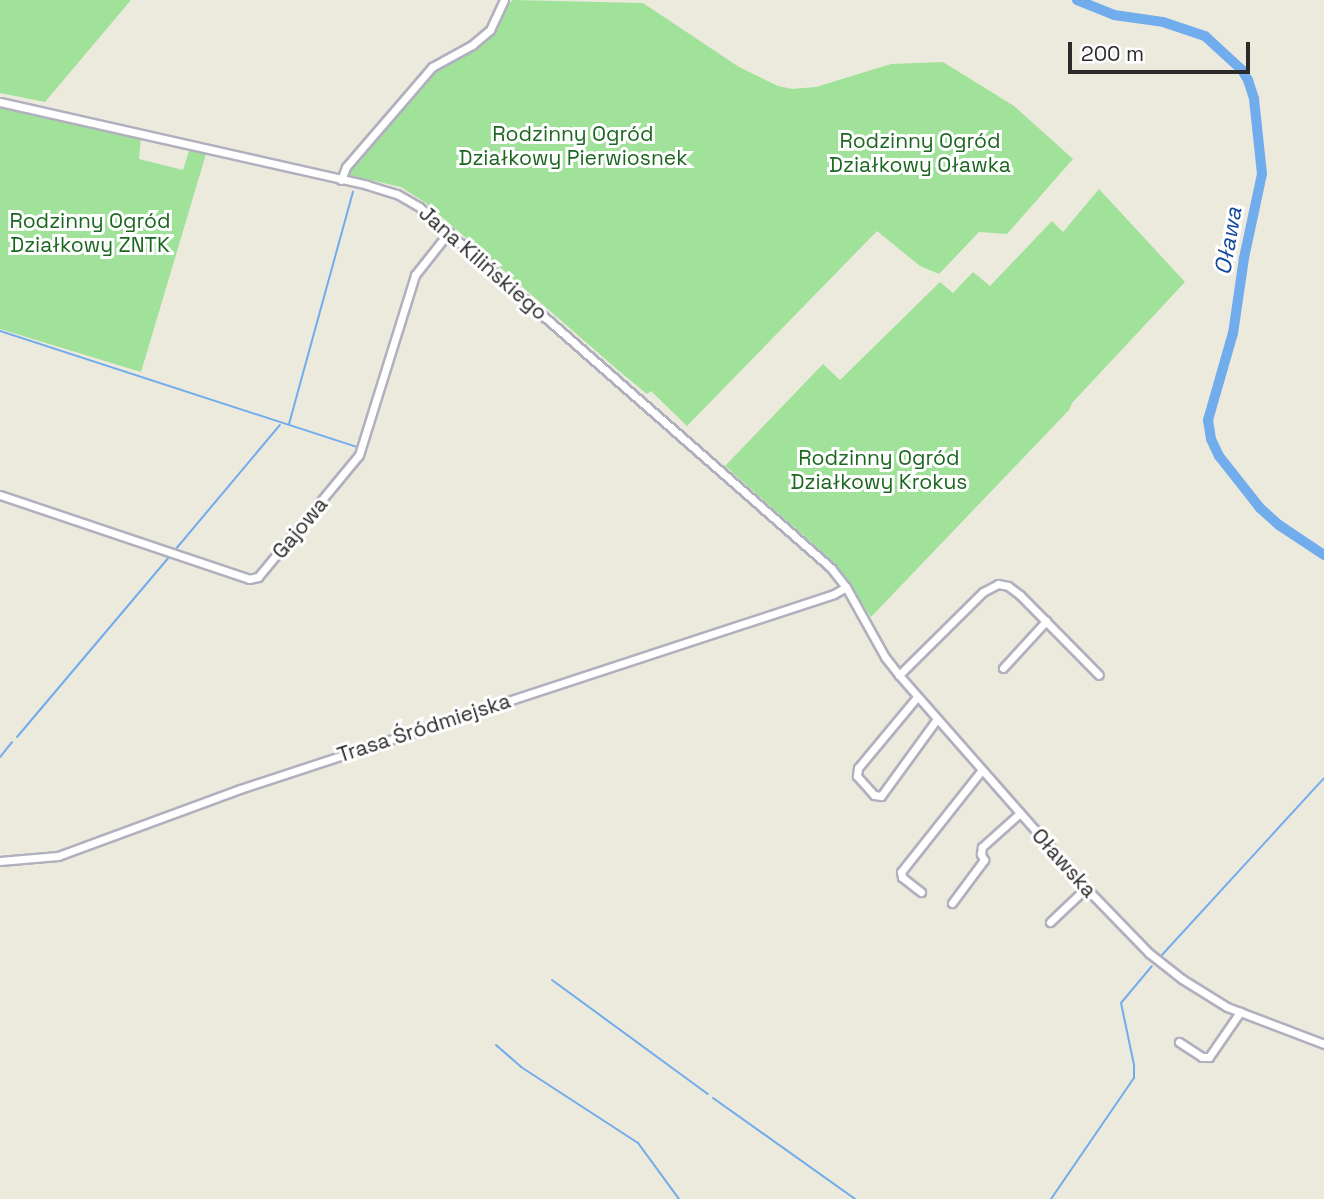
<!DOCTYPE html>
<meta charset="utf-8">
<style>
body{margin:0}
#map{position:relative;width:1324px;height:1199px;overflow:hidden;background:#ece9dd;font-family:"Space Grotesk",sans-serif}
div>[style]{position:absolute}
.green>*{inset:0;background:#a0e29a}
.stream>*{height:2px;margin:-1px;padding:0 1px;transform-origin:1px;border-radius:1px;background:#71aced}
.river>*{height:10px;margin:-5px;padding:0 5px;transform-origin:5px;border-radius:5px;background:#71aced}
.roads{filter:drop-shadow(2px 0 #b1b0be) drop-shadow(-2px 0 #b1b0be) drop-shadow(0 2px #b1b0be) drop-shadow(0 -2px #b1b0be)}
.minor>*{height:7px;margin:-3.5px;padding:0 3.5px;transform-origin:3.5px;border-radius:3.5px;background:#fff}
span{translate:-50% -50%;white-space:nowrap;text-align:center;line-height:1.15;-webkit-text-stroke:6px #fff;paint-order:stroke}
.park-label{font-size:21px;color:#1b671f}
.street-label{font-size:21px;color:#2a2a2a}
.water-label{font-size:23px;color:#0f479a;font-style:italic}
.scale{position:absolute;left:1068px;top:42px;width:182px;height:32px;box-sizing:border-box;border:4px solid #2a2a2a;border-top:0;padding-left:9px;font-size:21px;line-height:24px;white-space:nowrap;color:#2a2a2a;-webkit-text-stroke:5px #fff;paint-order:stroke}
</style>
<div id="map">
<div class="green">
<div style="clip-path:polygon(0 0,131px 0,45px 102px,0 93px)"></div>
<div style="clip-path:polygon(512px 0,643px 3px,739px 67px,778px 86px,792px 89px,816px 87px,891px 64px,943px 62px,1014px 106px,1073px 159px,1007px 234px,979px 232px,939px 274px,920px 266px,877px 231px,687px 426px,651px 391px,647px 394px,619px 371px,426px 203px,401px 187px,348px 175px,347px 171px,433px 70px,477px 46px,491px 35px)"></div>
<div style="clip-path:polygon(0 105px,141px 137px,139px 159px,183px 170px,190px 148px,206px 154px,141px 372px,0 329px)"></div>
<div style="clip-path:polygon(1099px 189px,1185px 282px,1072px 403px,1069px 410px,871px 617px,836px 564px,725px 466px,823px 364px,840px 380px,940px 282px,953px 293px,973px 272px,990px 286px,1052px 221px,1063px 232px)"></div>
</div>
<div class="stream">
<div style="left:0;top:331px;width:375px;rotate:18deg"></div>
<div style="left:289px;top:424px;width:241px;rotate:-74.6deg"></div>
<div style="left:175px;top:550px;width:163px;rotate:-50deg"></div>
<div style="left:17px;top:737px;width:236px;rotate:-49.8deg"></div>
<div style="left:0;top:757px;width:19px;rotate:-51deg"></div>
<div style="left:1161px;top:956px;width:241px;rotate:-47.5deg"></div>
<div style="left:552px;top:980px;width:193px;rotate:36.2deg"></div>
<div style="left:496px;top:1045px;width:33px;rotate:41deg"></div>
<div style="left:521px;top:1067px;width:140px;rotate:33deg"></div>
<div style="left:638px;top:1143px;width:69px;rotate:53.8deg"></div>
<div style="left:713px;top:1098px;width:174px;rotate:35.4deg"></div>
<div style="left:1051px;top:1199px;width:147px;rotate:-55.6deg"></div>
<div style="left:1134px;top:1078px;width:13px;rotate:-90deg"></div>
<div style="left:1134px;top:1065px;width:63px;rotate:-101.8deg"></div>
<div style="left:1121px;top:1003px;width:48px;rotate:-50deg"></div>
</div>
<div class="river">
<div style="left:1077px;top:0;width:40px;rotate:22deg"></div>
<div style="left:1114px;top:15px;width:49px;rotate:8.1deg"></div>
<div style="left:1163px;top:22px;width:44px;rotate:18.4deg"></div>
<div style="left:1205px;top:36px;width:50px;rotate:42.6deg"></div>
<div style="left:1242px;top:70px;width:12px;rotate:59deg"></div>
<div style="left:1248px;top:80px;width:20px;rotate:72deg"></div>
<div style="left:1254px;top:99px;width:75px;rotate:83.9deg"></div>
<div style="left:1262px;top:174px;width:86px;rotate:102.1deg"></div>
<div style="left:1244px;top:258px;width:76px;rotate:98.3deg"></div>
<div style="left:1233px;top:333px;width:91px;rotate:106deg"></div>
<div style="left:1208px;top:420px;width:19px;rotate:81deg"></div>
<div style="left:1211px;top:439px;width:19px;rotate:65deg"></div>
<div style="left:1219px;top:456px;width:66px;rotate:51.7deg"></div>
<div style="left:1260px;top:508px;width:25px;rotate:42deg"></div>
<div style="left:1279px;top:525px;width:54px;rotate:33.7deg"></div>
</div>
<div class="roads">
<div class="minor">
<div style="left:0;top:102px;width:376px;rotate:12.7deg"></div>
<div style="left:367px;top:185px;width:31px;rotate:17deg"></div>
<div style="left:397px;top:194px;width:24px;rotate:30deg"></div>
<div style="left:418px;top:206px;width:549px;rotate:41.23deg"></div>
<div style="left:831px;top:568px;width:24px;rotate:52deg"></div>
<div style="left:846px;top:587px;width:80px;rotate:60.9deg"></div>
<div style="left:885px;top:657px;width:23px;rotate:52deg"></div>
<div style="left:899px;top:675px;width:283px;rotate:48.7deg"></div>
<div style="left:1086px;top:888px;width:91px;rotate:45.9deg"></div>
<div style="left:1149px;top:953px;width:42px;rotate:38.2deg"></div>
<div style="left:1182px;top:979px;width:53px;rotate:31.9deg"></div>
<div style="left:1227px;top:1007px;width:104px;rotate:20.9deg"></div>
<div style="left:341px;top:180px;width:14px;rotate:-69deg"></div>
<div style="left:346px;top:167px;width:132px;rotate:-49.3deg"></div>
<div style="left:432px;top:67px;width:46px;rotate:-28.8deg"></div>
<div style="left:472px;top:45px;width:23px;rotate:-40deg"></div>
<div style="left:490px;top:30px;width:33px;rotate:-65deg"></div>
<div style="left:0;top:495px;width:263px;rotate:18.6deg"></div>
<div style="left:249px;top:579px;width:9px;rotate:-13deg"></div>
<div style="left:258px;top:577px;width:158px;rotate:-50.4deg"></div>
<div style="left:359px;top:455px;width:189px;rotate:-72.7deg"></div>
<div style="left:415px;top:275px;width:55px;rotate:-51.7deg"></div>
<div style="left:1003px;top:668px;width:64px;rotate:-47.5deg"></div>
<div style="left:899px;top:675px;width:118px;rotate:-44.7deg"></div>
<div style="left:983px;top:592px;width:17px;rotate:-28deg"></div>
<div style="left:998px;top:584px;width:10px;rotate:11deg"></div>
<div style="left:1008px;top:586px;width:15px;rotate:37deg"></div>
<div style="left:1020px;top:595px;width:112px;rotate:45.4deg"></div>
<div style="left:917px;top:697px;width:92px;rotate:129.7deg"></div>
<div style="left:858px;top:768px;width:8px;rotate:97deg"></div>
<div style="left:857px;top:776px;width:25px;rotate:48deg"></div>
<div style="left:874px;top:795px;width:7px;rotate:8deg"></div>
<div style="left:881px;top:796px;width:95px;rotate:-54deg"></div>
<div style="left:0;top:861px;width:58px;rotate:-4.9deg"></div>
<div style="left:58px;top:856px;width:194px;rotate:-20.2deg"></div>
<div style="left:240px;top:789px;width:625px;rotate:-18.17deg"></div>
<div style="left:834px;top:594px;width:14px;rotate:-30deg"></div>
<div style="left:921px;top:892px;width:24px;rotate:-142deg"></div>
<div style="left:902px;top:877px;width:5px;rotate:-101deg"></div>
<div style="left:901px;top:872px;width:129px;rotate:-51.6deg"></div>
<div style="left:952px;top:903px;width:54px;rotate:-53.3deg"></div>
<div style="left:984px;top:860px;width:7px;rotate:-117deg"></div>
<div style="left:981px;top:854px;width:7px;rotate:-82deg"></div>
<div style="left:982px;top:847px;width:51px;rotate:-41.8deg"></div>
<div style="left:1050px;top:922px;width:50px;rotate:-43.4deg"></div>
<div style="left:1179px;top:1042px;width:27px;rotate:33deg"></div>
<div style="left:1202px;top:1057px;width:7px"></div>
<div style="left:1209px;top:1057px;width:55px;rotate:-55.4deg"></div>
</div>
</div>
<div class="park-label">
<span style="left:573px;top:146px">Rodzinny Ogród<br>Działkowy Pierwiosnek</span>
<span style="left:920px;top:153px">Rodzinny Ogród<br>Działkowy Oławka</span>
<span style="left:90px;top:233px">Rodzinny Ogród<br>Działkowy ZNTK</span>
<span style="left:879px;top:470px">Rodzinny Ogród<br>Działkowy Krokus</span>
</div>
<div class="street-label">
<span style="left:483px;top:263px;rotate:41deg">Jana Kilińskiego</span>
<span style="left:300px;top:528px;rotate:-50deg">Gajowa</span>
<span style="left:424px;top:728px;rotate:-18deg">Trasa Śródmiejska</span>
<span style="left:1064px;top:863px;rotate:48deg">Oławska</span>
</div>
<div class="water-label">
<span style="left:1228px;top:241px;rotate:-80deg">Oława</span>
</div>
<div class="scale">200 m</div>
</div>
